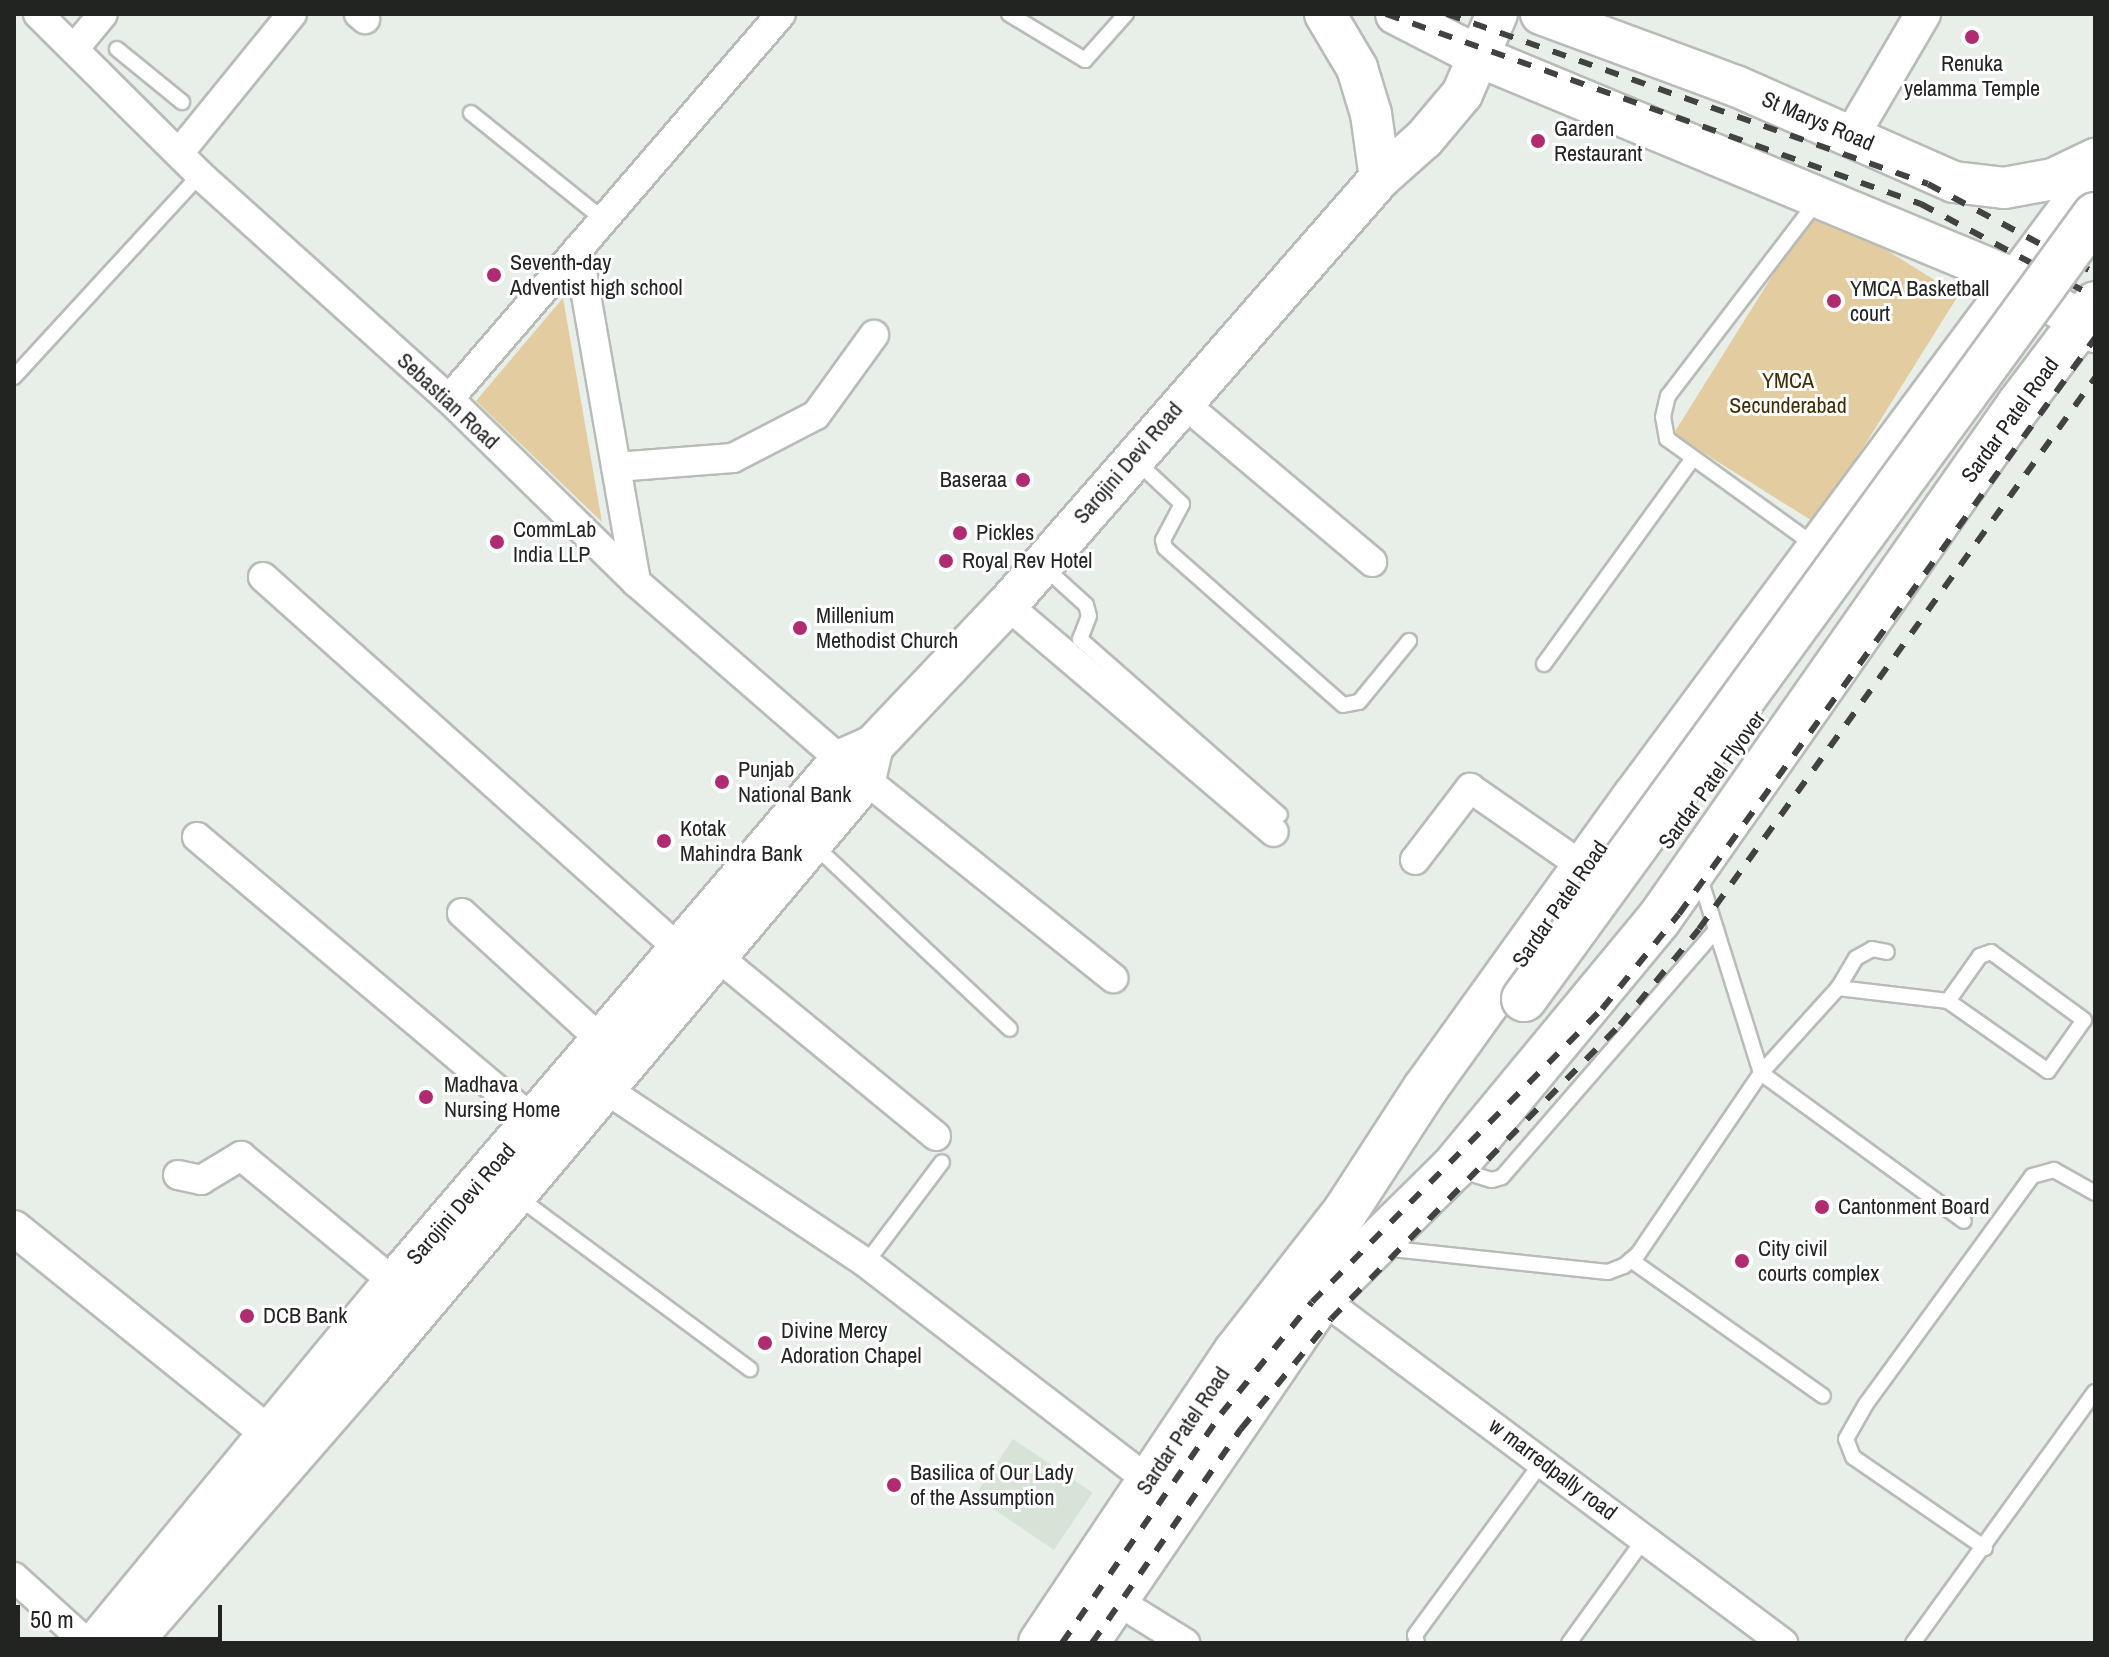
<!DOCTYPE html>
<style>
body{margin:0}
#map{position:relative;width:2109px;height:1657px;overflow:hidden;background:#e8eee8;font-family:"Archivo Narrow",sans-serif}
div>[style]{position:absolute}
.built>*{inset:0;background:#d7e3d7;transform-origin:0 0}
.green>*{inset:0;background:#e3cc9f;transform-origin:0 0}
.roads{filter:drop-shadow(2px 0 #b7bcb7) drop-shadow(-2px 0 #b7bcb7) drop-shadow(0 2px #b7bcb7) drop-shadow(0 -2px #b7bcb7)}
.service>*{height:14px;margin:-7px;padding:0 7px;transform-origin:7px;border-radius:7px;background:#fff}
.minor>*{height:28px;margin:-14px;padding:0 14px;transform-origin:14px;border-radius:14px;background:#fff}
.tertiary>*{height:34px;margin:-17px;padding:0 17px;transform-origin:17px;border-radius:17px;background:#fff}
.secondary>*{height:40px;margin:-20px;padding:0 20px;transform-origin:20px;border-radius:20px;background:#fff}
.primary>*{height:44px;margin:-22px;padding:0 22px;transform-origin:22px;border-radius:22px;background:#fff}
.rail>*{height:6px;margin-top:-3px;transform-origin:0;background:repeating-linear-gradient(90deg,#404340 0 14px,transparent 0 28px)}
.bridges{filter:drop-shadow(2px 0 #b7bcb7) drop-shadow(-2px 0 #b7bcb7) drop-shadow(0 2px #b7bcb7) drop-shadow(0 -2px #b7bcb7)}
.primary-bridge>*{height:44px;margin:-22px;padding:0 22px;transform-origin:22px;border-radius:22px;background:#fff}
.dots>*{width:22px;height:22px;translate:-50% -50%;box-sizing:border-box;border:4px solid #fff;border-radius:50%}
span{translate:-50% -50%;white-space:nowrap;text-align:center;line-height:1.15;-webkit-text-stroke:6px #fff;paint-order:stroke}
.poi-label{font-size:22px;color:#222422}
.left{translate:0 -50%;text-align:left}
.right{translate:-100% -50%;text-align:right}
.street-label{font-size:22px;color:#222422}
.park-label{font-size:22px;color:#412e00}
.frame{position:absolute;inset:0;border:16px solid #222422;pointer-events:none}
.scale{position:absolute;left:16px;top:1605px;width:206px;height:36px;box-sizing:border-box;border:4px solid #222422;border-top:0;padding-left:10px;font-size:24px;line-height:28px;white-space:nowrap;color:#222422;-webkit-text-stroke:6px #fff;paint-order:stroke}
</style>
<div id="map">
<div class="built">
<div style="left:1013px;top:1439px;width:96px;height:69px;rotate:34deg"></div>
</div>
<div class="green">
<div style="left:1816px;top:206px;width:168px;height:269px;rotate:32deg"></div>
<div style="clip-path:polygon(563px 298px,602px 522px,476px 401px)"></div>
</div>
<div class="roads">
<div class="service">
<div style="left:1009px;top:14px;width:89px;rotate:31.2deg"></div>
<div style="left:1085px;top:60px;width:62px;rotate:-48.3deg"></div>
<div style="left:117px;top:49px;width:84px;rotate:39.2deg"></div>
<div style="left:471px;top:113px;width:169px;rotate:38.8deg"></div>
<div style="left:14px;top:377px;width:275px;rotate:-47.4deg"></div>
<div style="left:1135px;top:460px;width:64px;rotate:43.1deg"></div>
<div style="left:1182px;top:504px;width:41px;rotate:117.8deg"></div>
<div style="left:1163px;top:540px;width:8px;rotate:76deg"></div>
<div style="left:1165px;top:548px;width:237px;rotate:41.4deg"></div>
<div style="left:1343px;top:705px;width:16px;rotate:-11deg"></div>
<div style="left:1359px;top:702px;width:79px;rotate:-50.7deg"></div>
<div style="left:1817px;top:547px;width:185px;rotate:-144.2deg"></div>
<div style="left:1667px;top:439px;width:22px;rotate:-100deg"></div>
<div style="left:1663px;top:417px;width:22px;rotate:-77deg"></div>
<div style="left:1668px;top:396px;width:247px;rotate:-52.6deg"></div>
<div style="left:1043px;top:566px;width:58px;rotate:42.2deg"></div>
<div style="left:1086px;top:605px;width:11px;rotate:75deg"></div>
<div style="left:1089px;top:616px;width:25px;rotate:111deg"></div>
<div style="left:1080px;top:639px;width:266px;rotate:41.3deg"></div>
<div style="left:1544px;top:664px;width:254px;rotate:-54.1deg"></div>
<div style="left:815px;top:846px;width:267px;rotate:43.2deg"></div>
<div style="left:1699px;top:875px;width:207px;rotate:72.6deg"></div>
<div style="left:1838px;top:988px;width:35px;rotate:-59deg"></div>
<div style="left:1856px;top:958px;width:18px;rotate:-29deg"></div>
<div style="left:1872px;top:949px;width:15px;rotate:11deg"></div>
<div style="left:1761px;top:1073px;width:115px;rotate:-47.8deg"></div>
<div style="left:1838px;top:988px;width:111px;rotate:6.7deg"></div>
<div style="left:1948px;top:1001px;width:122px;rotate:35deg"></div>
<div style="left:2048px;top:1071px;width:62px;rotate:-54.8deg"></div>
<div style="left:2084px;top:1020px;width:115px;rotate:-143.8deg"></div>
<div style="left:1991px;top:952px;width:12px;rotate:160deg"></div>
<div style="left:1980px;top:956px;width:55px;rotate:125.4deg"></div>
<div style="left:1459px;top:1170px;width:34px;rotate:17deg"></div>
<div style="left:1492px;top:1180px;width:10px;rotate:-17deg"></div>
<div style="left:1502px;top:1177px;width:327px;rotate:-49.1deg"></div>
<div style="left:518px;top:1197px;width:289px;rotate:36.6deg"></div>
<div style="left:1383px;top:1248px;width:226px;rotate:6.1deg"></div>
<div style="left:1608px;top:1272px;width:17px;rotate:-21deg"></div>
<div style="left:1624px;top:1266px;width:18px;rotate:-41deg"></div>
<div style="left:1638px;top:1254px;width:219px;rotate:-55.8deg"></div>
<div style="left:1761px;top:1073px;width:251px;rotate:36.1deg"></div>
<div style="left:1631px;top:1260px;width:235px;rotate:35.3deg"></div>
<div style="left:866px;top:1263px;width:126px;rotate:-53deg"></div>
<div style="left:1985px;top:1548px;width:160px;rotate:-145.4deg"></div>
<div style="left:1853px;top:1457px;width:19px;rotate:-111deg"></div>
<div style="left:1846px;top:1439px;width:40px;rotate:-60.3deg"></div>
<div style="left:1866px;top:1404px;width:282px;rotate:-53.9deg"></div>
<div style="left:2032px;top:1176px;width:23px;rotate:-15deg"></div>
<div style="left:2054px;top:1170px;width:47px;rotate:29.3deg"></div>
<div style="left:1417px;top:1643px;width:8px;rotate:-104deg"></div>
<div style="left:1415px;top:1635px;width:215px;rotate:-53.7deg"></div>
<div style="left:1569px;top:1643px;width:130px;rotate:-54.1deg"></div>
<div style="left:1913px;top:1643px;width:310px;rotate:-54.1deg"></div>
</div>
<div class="minor">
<div style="left:38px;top:14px;width:228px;rotate:44.8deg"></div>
<div style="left:200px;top:175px;width:335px;rotate:42deg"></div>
<div style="left:449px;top:399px;width:262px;rotate:44.4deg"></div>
<div style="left:636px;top:582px;width:271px;rotate:41deg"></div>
<div style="left:841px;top:760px;width:349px;rotate:38.7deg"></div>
<div style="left:359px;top:14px;width:8px;rotate:40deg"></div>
<div style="left:74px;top:49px;width:45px;rotate:-50.4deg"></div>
<div style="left:179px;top:153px;width:179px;rotate:-50.9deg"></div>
<div style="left:578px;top:249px;width:338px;rotate:80.1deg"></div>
<div style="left:449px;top:399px;width:508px;rotate:-49.23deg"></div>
<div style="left:1181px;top:401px;width:250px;rotate:40.1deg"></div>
<div style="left:616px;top:467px;width:117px;rotate:-4.4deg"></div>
<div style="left:733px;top:458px;width:93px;rotate:-27.4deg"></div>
<div style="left:816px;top:415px;width:99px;rotate:-54.1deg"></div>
<div style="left:263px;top:577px;width:559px;rotate:41.81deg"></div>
<div style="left:1007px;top:605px;width:350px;rotate:40.4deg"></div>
<div style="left:197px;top:837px;width:439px;rotate:40.1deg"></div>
<div style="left:1415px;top:860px;width:91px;rotate:-52.6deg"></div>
<div style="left:1470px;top:788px;width:140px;rotate:34.8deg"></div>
<div style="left:462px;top:913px;width:187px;rotate:42.4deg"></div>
<div style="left:718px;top:957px;width:282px;rotate:39.4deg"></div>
<div style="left:604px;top:1088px;width:315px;rotate:33.7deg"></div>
<div style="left:866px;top:1263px;width:357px;rotate:37.6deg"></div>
<div style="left:178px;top:1175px;width:24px;rotate:12deg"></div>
<div style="left:201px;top:1180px;width:47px;rotate:-31deg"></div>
<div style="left:241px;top:1156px;width:198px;rotate:39.5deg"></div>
<div style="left:1321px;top:1298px;width:577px;rotate:36.75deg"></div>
<div style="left:14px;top:1577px;width:98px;rotate:42.1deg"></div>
<div style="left:1114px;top:1599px;width:84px;rotate:31.8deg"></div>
</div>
<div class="tertiary">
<div style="left:1852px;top:135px;width:140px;rotate:-59.6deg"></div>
<div style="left:14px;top:1228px;width:352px;rotate:38.9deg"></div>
</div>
<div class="secondary">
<div style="left:1325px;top:14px;width:63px;rotate:59.3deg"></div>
<div style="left:1357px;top:68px;width:48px;rotate:73.1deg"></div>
<div style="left:1371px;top:114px;width:65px;rotate:82deg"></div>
<div style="left:1396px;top:14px;width:94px;rotate:27.1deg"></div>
<div style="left:1480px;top:57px;width:581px;rotate:22.55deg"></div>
<div style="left:2017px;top:280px;width:94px;rotate:33.7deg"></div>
<div style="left:1541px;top:14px;width:208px;rotate:20.3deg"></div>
<div style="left:1736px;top:86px;width:238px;rotate:23.8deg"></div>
<div style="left:1954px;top:182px;width:50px;rotate:6.8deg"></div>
<div style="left:2004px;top:188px;width:50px;rotate:-10.4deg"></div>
<div style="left:2053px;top:179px;width:47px;rotate:-25.5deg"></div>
<div style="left:96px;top:1643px;width:468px;rotate:-50.5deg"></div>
<div style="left:394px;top:1282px;width:687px;rotate:-49.43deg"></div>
<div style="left:841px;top:760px;width:35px;rotate:-24deg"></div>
<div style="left:873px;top:746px;width:195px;rotate:-46.5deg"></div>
<div style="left:1007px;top:605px;width:567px;rotate:-48.86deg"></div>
<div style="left:1380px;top:178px;width:59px;rotate:-41.6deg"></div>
<div style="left:1424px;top:139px;width:59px;rotate:-49.8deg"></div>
<div style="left:1462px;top:94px;width:87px;rotate:-66.4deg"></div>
<div style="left:131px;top:1643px;width:366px;rotate:-49deg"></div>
<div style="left:371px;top:1367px;width:767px;rotate:-49.92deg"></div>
<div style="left:865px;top:780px;width:35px;rotate:-77deg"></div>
</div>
<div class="primary">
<div style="left:1041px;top:1643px;width:350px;rotate:-56.2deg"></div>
<div style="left:1236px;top:1352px;width:177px;rotate:-52.1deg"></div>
<div style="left:1345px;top:1212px;width:147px;rotate:-57deg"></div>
<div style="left:1425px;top:1089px;width:360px;rotate:-54.3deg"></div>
<div style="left:1635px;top:797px;width:772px;rotate:-53.43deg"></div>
<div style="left:1086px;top:1643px;width:417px;rotate:-55.7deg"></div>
<div style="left:1321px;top:1298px;width:185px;rotate:-44.6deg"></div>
<div style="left:1453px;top:1168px;width:323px;rotate:-50.4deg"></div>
<div style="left:1659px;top:919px;width:628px;rotate:-54.99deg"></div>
<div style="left:2019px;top:405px;width:126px;rotate:-53deg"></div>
</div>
</div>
<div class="rail">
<div style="left:1386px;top:14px;width:568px;rotate:19.55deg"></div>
<div style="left:1921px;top:204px;width:197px;rotate:28.1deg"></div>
<div style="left:1447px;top:14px;width:510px;rotate:19.46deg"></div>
<div style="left:1928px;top:184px;width:189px;rotate:28.1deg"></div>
<div style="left:1062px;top:1643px;width:279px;rotate:-55.2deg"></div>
<div style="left:1221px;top:1414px;width:144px;rotate:-50.9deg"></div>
<div style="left:1312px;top:1302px;width:412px;rotate:-45.3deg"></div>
<div style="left:1602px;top:1009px;width:122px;rotate:-51deg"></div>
<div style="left:1679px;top:914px;width:711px;rotate:-54.16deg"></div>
<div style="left:1092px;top:1643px;width:261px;rotate:-55.2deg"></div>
<div style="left:1241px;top:1429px;width:142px;rotate:-50.7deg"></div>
<div style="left:1331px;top:1319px;width:412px;rotate:-45.5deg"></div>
<div style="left:1620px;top:1025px;width:124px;rotate:-50.5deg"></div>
<div style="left:1699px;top:929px;width:679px;rotate:-54.3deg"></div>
</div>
<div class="bridges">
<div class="primary-bridge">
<div style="left:1524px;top:999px;width:970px;rotate:-53.93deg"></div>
</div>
</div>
<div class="dots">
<div style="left:1972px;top:37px;background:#b12b71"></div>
<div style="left:1538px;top:141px;background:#b12b71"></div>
<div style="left:494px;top:275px;background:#b12b71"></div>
<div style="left:1834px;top:301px;background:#b12b71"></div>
<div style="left:1023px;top:480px;background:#b12b71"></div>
<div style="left:960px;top:533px;background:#b12b71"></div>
<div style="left:497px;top:542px;background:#b12b71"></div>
<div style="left:946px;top:561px;background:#b12b71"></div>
<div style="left:800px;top:628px;background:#b12b71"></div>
<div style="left:722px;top:782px;background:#b12b71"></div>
<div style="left:664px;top:841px;background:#b12b71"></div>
<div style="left:426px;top:1097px;background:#b12b71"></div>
<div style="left:1822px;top:1207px;background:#b12b71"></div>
<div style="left:1742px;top:1261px;background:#b12b71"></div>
<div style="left:247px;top:1316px;background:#b12b71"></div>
<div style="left:765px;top:1343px;background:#b12b71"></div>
<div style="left:894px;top:1485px;background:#b12b71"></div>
</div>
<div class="poi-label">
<span style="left:1972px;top:76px">Renuka<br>yelamma Temple</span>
<span class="left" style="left:1554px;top:141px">Garden<br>Restaurant</span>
<span class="left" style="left:510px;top:275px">Seventh-day<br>Adventist high school</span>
<span class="left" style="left:1850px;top:301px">YMCA Basketball<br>court</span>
<span class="right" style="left:1007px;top:480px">Baseraa</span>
<span class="left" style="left:513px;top:542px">CommLab<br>India LLP</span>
<span class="left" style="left:976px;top:533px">Pickles</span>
<span class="left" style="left:962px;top:561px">Royal Rev Hotel</span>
<span class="left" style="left:816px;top:628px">Millenium<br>Methodist Church</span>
<span class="left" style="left:738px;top:782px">Punjab<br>National Bank</span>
<span class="left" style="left:680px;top:841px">Kotak<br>Mahindra Bank</span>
<span class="left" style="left:444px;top:1097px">Madhava<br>Nursing Home</span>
<span class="left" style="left:1838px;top:1207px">Cantonment Board</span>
<span class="left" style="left:1758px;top:1261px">City civil<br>courts complex</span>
<span class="left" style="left:263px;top:1316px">DCB Bank</span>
<span class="left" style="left:781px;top:1343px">Divine Mercy<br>Adoration Chapel</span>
<span class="left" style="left:910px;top:1485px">Basilica of Our Lady<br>of the Assumption</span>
</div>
<div class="street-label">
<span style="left:1818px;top:121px;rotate:23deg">St Marys Road</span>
<span style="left:448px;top:401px;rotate:43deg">Sebastian Road</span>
<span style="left:2010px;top:420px;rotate:-54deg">Sardar Patel Road</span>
<span style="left:1128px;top:463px;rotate:-49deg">Sarojini Devi Road</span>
<span style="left:1712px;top:780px;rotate:-54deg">Sardar Patel Flyover</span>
<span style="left:1560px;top:904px;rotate:-55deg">Sardar Patel Road</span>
<span style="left:461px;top:1204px;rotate:-49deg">Sarojini Devi Road</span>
<span style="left:1183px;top:1431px;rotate:-56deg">Sardar Patel Road</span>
<span style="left:1553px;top:1469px;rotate:37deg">w marredpally road</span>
</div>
<div class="park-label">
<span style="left:1788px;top:393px">YMCA<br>Secunderabad</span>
</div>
<div class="frame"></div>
<div class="scale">50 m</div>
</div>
